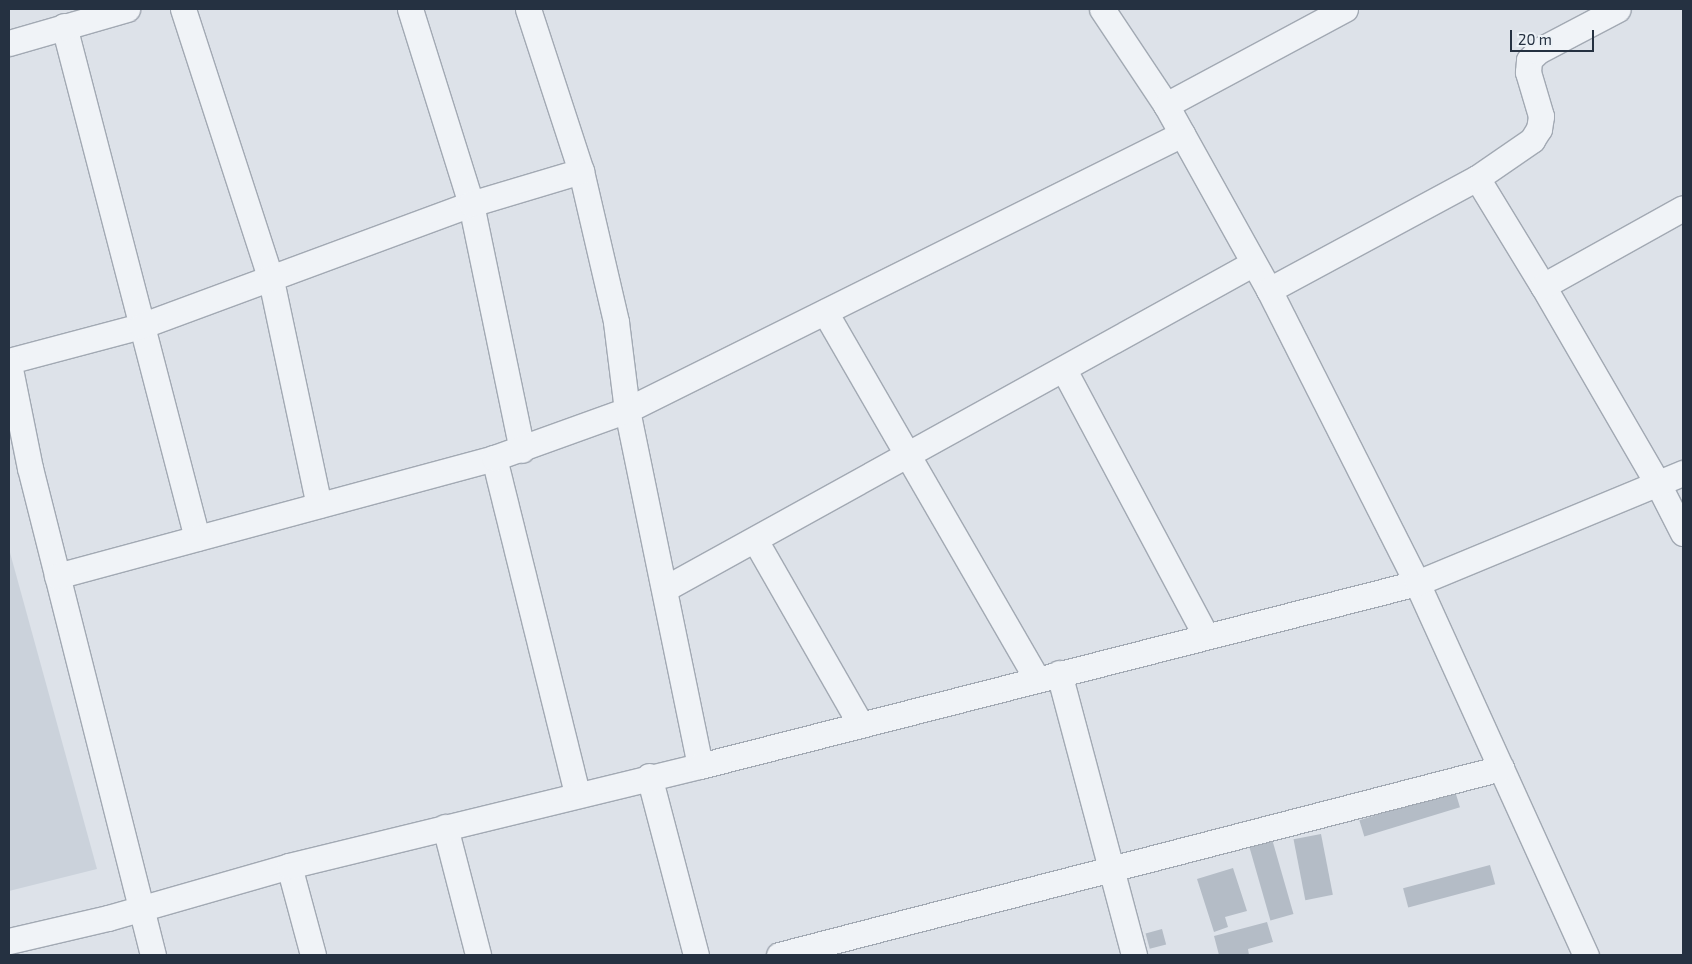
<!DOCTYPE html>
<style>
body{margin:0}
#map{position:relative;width:1692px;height:964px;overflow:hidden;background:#dde2e9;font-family:"Exo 2",sans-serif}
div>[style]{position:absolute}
.built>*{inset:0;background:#cbd2db}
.building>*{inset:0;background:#b4bcc6;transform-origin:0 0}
.roads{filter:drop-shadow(1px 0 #a2a9b3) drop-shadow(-1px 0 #a2a9b3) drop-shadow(0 1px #a2a9b3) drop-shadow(0 -1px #a2a9b3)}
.street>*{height:25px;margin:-12.5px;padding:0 12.5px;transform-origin:12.5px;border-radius:12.5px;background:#f0f3f7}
span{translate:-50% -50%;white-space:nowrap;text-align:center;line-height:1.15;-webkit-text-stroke:5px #ecf1f6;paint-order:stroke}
.frame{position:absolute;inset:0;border:10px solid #253141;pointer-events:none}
.scale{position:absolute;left:1510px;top:30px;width:84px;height:22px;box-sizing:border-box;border:2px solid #253141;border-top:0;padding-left:6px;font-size:15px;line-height:18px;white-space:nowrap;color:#253141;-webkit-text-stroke:4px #ecf1f6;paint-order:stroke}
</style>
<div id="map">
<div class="built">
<div style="clip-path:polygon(9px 549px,97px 869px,9px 891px)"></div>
</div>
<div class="building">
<div style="left:1455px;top:791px;width:17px;height:100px;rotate:73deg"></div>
<div style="left:1321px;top:834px;width:62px;height:28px;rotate:79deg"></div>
<div style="left:1272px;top:839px;width:78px;height:24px;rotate:74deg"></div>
<div style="left:1490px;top:865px;width:20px;height:90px;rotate:75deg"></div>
<div style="clip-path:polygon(1233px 868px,1247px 911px,1225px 917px,1228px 927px,1214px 932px,1197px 879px)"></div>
<div style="clip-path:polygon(1267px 922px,1273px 942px,1248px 949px,1249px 955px,1219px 955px,1214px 936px)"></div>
<div style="left:1162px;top:929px;width:16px;height:17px;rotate:75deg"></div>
</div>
<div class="roads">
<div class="street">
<div style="left:183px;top:9px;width:285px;rotate:72deg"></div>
<div style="left:271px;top:280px;width:230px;rotate:78deg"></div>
<div style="left:410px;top:9px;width:204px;rotate:72.6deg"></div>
<div style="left:471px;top:204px;width:251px;rotate:78.3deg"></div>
<div style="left:528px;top:9px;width:170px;rotate:71.9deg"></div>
<div style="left:581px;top:171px;width:155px;rotate:76.9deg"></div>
<div style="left:616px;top:322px;width:89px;rotate:82.9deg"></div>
<div style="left:627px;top:410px;width:363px;rotate:78.4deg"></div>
<div style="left:1102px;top:9px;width:115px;rotate:56.3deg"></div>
<div style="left:1166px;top:105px;width:212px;rotate:60.9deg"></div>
<div style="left:1269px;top:290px;width:328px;rotate:63.2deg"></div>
<div style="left:1417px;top:583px;width:409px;rotate:65.6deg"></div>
<div style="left:64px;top:26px;width:529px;rotate:75.44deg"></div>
<div style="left:9px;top:43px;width:123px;rotate:-16.1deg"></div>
<div style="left:1166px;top:105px;width:203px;rotate:-28.2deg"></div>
<div style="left:1477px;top:178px;width:127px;rotate:58.6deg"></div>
<div style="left:1543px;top:286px;width:229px;rotate:59.9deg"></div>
<div style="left:1658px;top:484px;width:55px;rotate:63deg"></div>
<div style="left:1543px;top:286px;width:160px;rotate:-29.1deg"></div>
<div style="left:1269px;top:290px;width:236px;rotate:-28.3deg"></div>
<div style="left:1477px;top:178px;width:67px;rotate:-34.6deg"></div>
<div style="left:1532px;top:140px;width:13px;rotate:-58deg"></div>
<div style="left:1539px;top:129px;width:13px;rotate:-81deg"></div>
<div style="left:1541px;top:116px;width:46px;rotate:-106.5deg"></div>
<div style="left:1528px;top:72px;width:12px;rotate:-85deg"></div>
<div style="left:1529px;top:60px;width:13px;rotate:-45deg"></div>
<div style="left:1538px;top:51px;width:90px;rotate:-27.7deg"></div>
<div style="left:825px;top:312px;width:422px;rotate:60deg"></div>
<div style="left:9px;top:361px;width:137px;rotate:-14.9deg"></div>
<div style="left:141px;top:326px;width:352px;rotate:-20.3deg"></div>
<div style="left:471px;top:204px;width:115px;rotate:-16.7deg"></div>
<div style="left:9px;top:364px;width:106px;rotate:78.6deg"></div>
<div style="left:30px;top:468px;width:502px;rotate:75.83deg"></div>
<div style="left:1064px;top:370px;width:299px;rotate:61.9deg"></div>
<div style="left:494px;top:458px;width:346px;rotate:76.1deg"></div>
<div style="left:755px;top:540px;width:211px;rotate:60.2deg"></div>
<div style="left:57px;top:576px;width:453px;rotate:-15.1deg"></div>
<div style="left:494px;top:458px;width:141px;rotate:-19.8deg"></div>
<div style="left:627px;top:410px;width:620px;rotate:-26.44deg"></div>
<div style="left:666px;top:588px;width:670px;rotate:-28.94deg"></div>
<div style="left:1059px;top:673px;width:292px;rotate:75.1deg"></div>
<div style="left:649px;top:776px;width:185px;rotate:75.3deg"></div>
<div style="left:445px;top:827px;width:132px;rotate:75.5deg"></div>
<div style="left:289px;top:866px;width:92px;rotate:74.9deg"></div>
<div style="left:9px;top:941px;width:102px;rotate:-13.1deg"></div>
<div style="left:108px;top:918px;width:188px;rotate:-16deg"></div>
<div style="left:289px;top:866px;width:423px;rotate:-13.7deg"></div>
<div style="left:700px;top:766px;width:740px;rotate:-14.32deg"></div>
<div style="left:1417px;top:583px;width:288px;rotate:-22.5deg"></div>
<div style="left:779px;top:955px;width:746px;rotate:-14.52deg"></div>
</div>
</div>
<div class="frame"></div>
<div class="scale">20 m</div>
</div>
